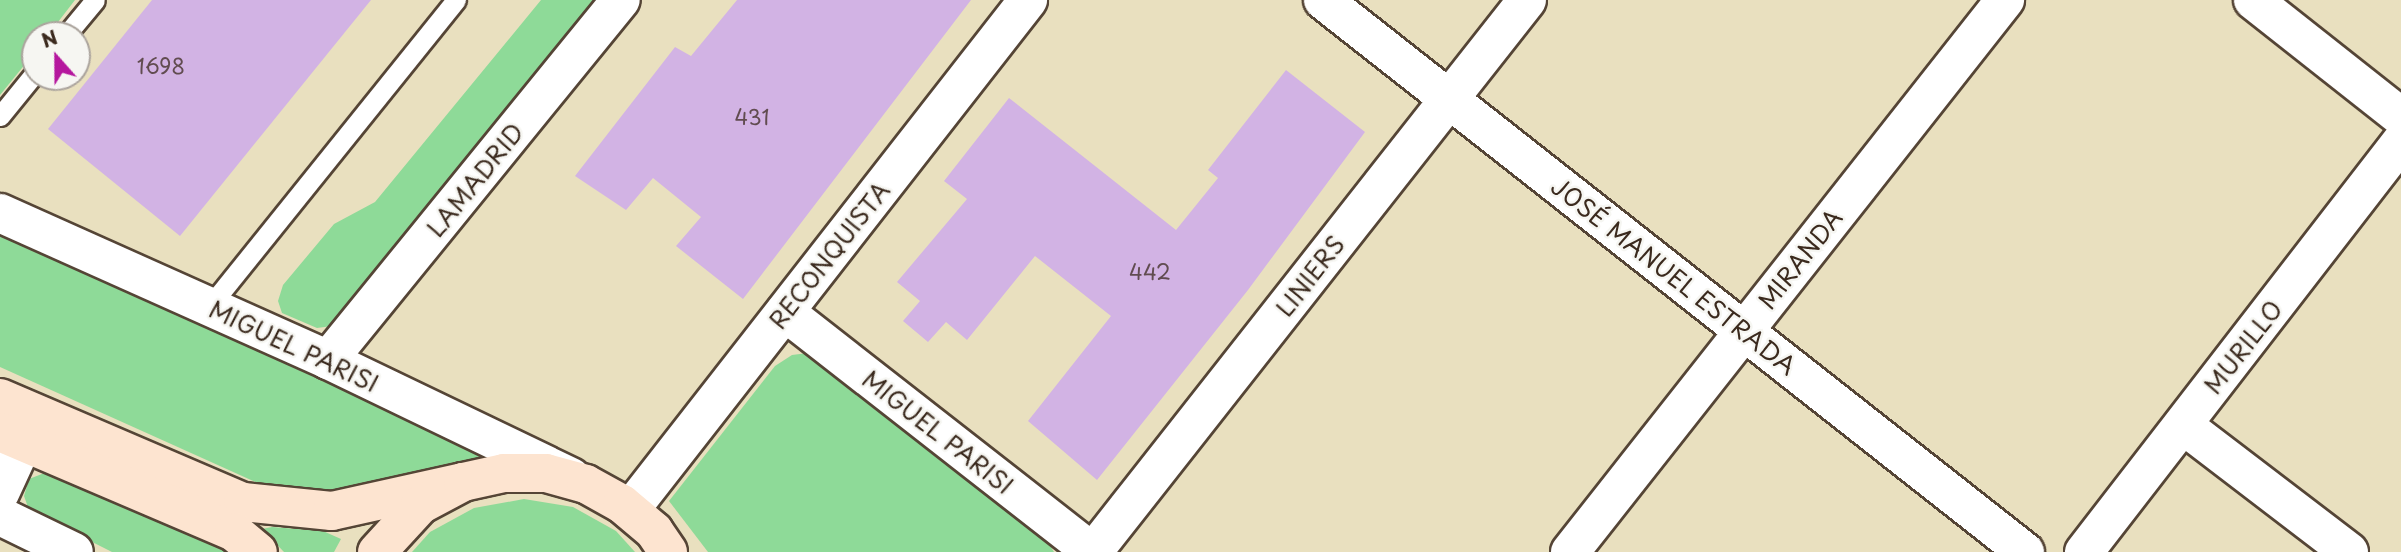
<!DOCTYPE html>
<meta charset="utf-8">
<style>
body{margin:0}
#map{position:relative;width:2401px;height:552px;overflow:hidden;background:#e9e0bf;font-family:"Playpen Sans",sans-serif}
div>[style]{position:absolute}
.green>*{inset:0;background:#8eda98}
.building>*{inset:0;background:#d2b3e4}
.roads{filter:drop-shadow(2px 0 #554536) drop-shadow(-2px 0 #554536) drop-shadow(0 2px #554536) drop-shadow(0 -2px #554536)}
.service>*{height:19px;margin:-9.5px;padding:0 9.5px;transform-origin:9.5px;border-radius:9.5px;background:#fff}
.minor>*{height:38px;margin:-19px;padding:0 19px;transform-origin:19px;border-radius:19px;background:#fff}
.secondary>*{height:38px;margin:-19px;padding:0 19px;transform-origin:19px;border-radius:19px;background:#fde4d0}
span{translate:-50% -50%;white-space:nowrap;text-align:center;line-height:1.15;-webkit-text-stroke:5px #f6f6f2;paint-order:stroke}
.number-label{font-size:21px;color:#614c50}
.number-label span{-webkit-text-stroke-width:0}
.street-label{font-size:24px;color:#3b2a1e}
.north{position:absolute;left:21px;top:21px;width:70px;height:70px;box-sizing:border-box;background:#f6f6f2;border:2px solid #aba49d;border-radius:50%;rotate:339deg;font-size:19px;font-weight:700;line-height:28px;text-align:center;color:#3b2a1e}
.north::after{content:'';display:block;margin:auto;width:24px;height:32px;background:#b5179e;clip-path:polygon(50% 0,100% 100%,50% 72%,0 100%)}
</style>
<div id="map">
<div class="green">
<div style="clip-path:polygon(0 0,75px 0,48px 35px,35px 35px,35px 52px,0 95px)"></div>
<div style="clip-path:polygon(541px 0,608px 0,339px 325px,317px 328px,282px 313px,278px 301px,283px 285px,334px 224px,375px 202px)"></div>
<div style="clip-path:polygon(0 235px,462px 443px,488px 460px,333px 494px,260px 484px,0 367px)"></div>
<div style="clip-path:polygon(808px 353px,1044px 536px,1054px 552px,708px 552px,669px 501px,775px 366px,792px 355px)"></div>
<div style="clip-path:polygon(47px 472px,215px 543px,225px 552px,112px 552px,29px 510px,24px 496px,29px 479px)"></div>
<div style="clip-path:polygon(524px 499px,573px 507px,616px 531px,635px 552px,412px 552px,430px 532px,474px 508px)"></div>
<div style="clip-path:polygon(272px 527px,323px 531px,341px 539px,334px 552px,284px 552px,262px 529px)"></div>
</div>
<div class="building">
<div style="clip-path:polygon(152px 0,371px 0,180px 236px,48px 129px)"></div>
<div style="clip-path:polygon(737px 0,971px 0,743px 299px,676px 246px,701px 217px,653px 178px,626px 210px,575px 176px,675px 47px,691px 56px)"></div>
<div style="clip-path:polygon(1286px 70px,1365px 132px,1248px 290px,1097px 480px,1028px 421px,1111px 316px,1035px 256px,967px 340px,946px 322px,928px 342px,903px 321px,920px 301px,897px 282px,967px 199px,944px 181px,1009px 98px,1176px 230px,1218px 178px,1208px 170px)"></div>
</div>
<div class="roads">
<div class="service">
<div style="left:66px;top:35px;width:45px;rotate:-50.4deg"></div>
<div style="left:0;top:116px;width:55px;rotate:-50.9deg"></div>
<div style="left:209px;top:307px;width:394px;rotate:-51.2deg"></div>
</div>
<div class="minor">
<div style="left:1323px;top:0;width:893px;rotate:38.18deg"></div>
<div style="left:2253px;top:0;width:189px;rotate:38.3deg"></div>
<div style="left:0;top:213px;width:359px;rotate:24.1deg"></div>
<div style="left:328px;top:360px;width:270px;rotate:25.7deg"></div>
<div style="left:785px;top:312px;width:390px;rotate:38deg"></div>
<div style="left:328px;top:360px;width:464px;rotate:-50.9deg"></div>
<div style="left:2183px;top:425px;width:209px;rotate:37.4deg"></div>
<div style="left:0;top:493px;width:55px;rotate:-65.3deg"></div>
<div style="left:630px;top:510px;width:647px;rotate:-52.03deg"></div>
<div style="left:0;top:516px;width:82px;rotate:25.9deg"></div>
<div style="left:1093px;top:552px;width:702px;rotate:-51.82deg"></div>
<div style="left:1570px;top:552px;width:703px;rotate:-51.76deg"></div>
<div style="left:2084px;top:552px;width:518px;rotate:-52.29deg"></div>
</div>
<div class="secondary">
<div style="left:0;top:398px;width:264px;rotate:23.2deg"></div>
<div style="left:243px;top:502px;width:89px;rotate:5.8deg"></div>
<div style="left:332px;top:511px;width:134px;rotate:-12.5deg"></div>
<div style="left:0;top:432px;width:254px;rotate:23.1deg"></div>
<div style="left:234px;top:532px;width:31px;rotate:40deg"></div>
<div style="left:377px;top:552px;width:64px;rotate:-47.5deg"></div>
<div style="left:420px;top:505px;width:49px;rotate:-28.1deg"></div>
<div style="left:463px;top:482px;width:42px;rotate:-12.4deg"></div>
<div style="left:504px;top:473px;width:42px"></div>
<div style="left:546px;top:473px;width:41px;rotate:15.4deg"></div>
<div style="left:586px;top:484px;width:41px;rotate:29.1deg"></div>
<div style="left:622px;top:504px;width:42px;rotate:40.2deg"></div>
<div style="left:654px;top:531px;width:25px;rotate:56deg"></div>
</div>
</div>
<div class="number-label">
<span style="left:161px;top:65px">1698</span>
<span style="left:752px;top:116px">431</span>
<span style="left:1150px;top:271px">442</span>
</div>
<div class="street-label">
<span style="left:475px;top:180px;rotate:-51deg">LAMADRID</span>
<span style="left:829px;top:255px;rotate:-52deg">RECONQUISTA</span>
<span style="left:1800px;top:259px;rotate:-52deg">MIRANDA</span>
<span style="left:1310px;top:276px;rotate:-52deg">LINIERS</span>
<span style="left:1674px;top:276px;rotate:38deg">JOSÉ MANUEL ESTRADA</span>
<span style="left:294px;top:346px;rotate:25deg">MIGUEL PARISI</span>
<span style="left:2243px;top:347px;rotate:-52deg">MURILLO</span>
<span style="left:938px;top:432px;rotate:38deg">MIGUEL PARISI</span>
</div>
<div class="north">N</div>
</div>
